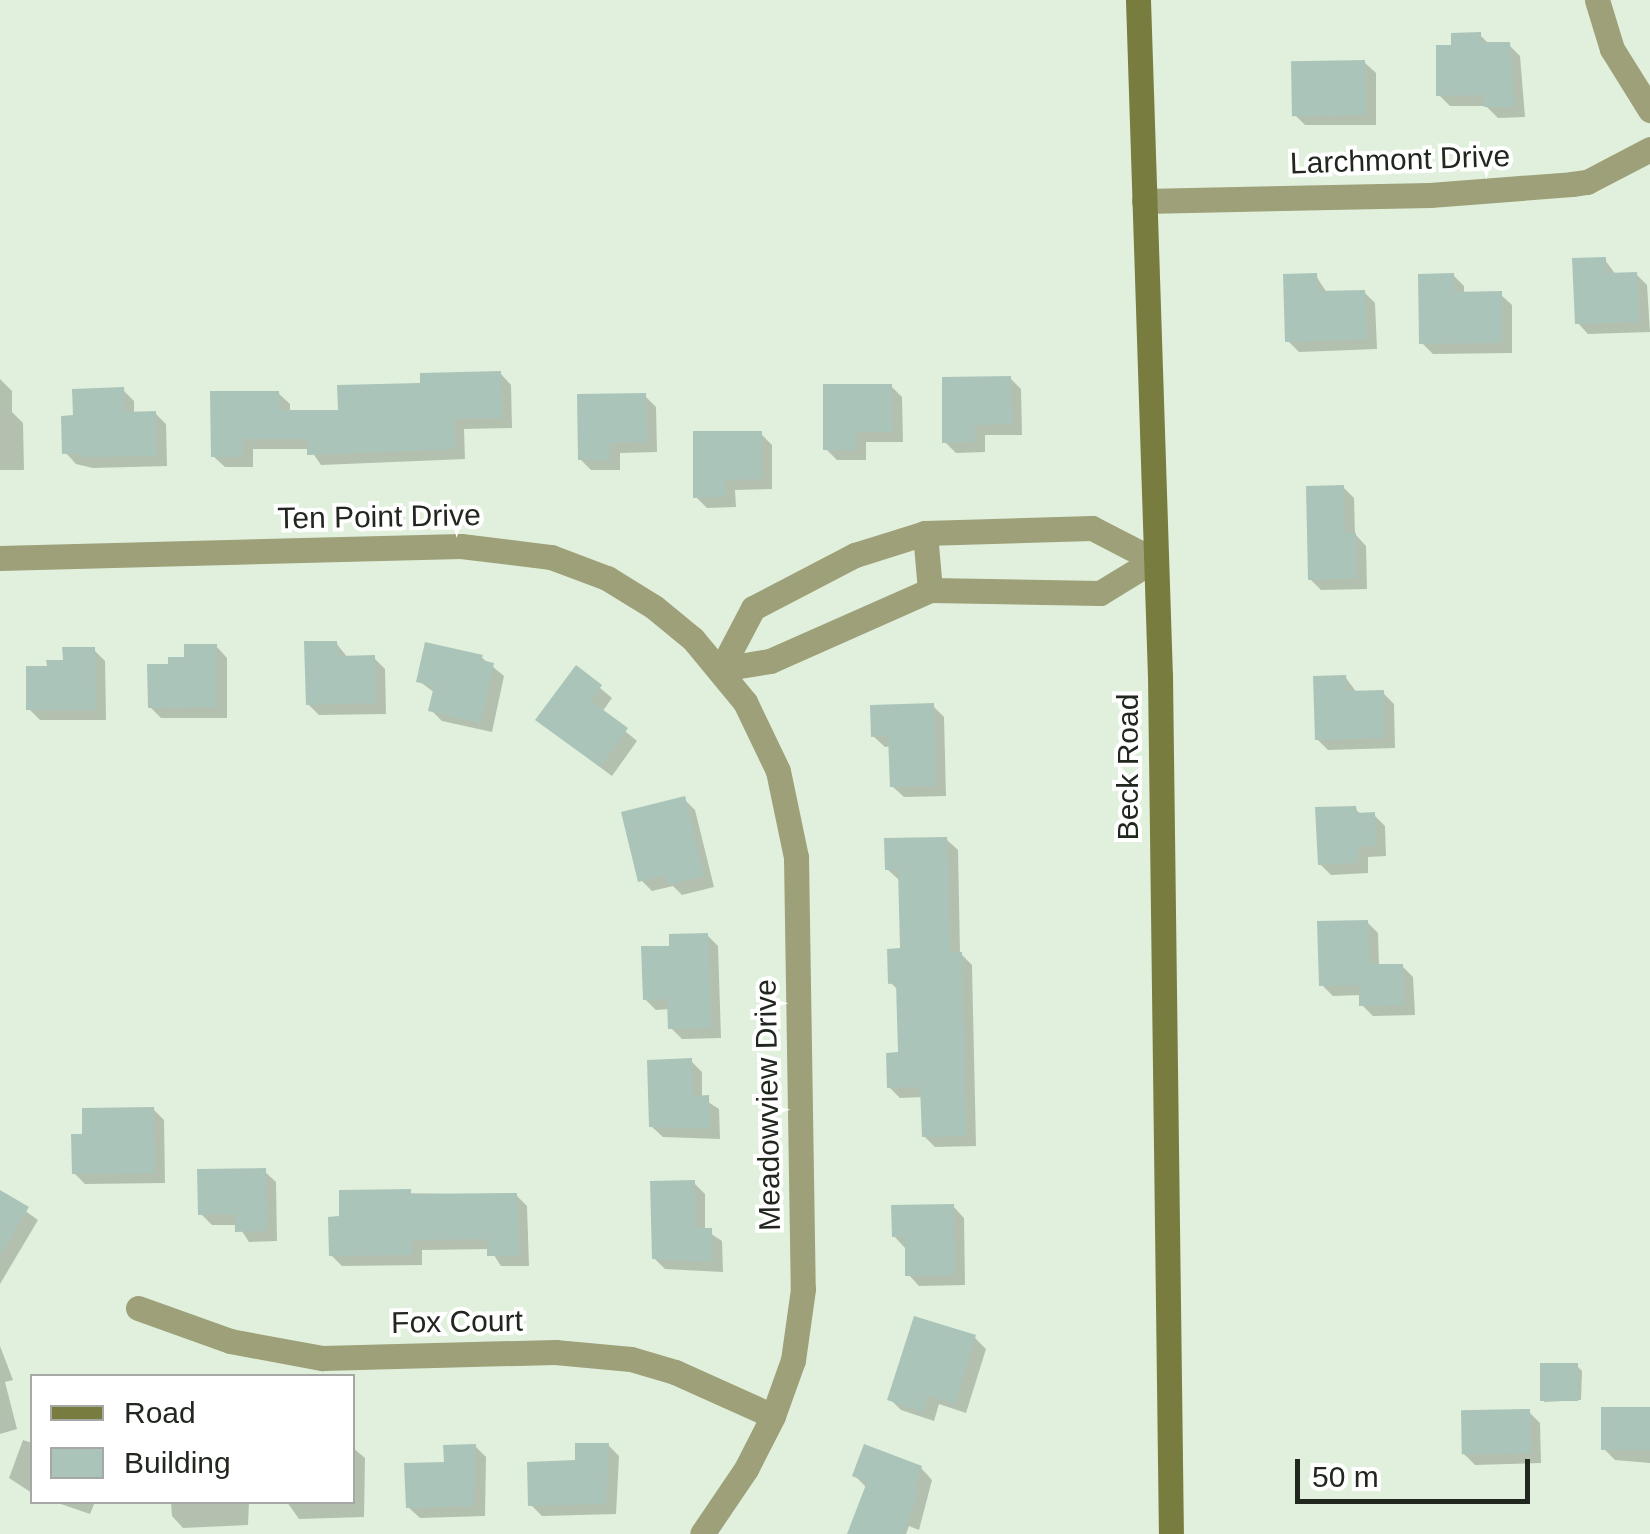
<!DOCTYPE html>
<style>
body{margin:0}
#map{position:relative;width:1650px;height:1534px;overflow:hidden;background:#e0f0dc;font-family:Helvetica,sans-serif}
div>[style]{position:absolute}
.shadow>*{inset:0;background:#0003}
.building>*{inset:0;background:#abc4b9;transform-origin:0 0}
.street>*{height:25px;margin:-12.5px;padding:0 12.5px;transform-origin:12.5px;border-radius:12.5px;background:#9da078}
.secondary>*{height:25px;margin:-12.5px;padding:0 12.5px;transform-origin:12.5px;border-radius:12.5px;background:#787c3e}
span{translate:-50% -50%;white-space:nowrap;text-align:center;line-height:1.15;-webkit-text-stroke:8px #fff;paint-order:stroke}
.street-label{font-size:30px;color:#21261f}
.legend{position:absolute;left:30px;top:1374px;width:325px;height:130px;box-sizing:border-box;background:#fff;border:2px solid #a6a8a5;margin:0;padding:12px 18px;list-style:none;font-size:30px;color:#21261f}
.legend li{display:flex;align-items:center;gap:20px;height:50px}
.legend b{width:50px;border:2px solid #a6a8a5}
.scale{position:absolute;left:1295px;top:1459px;width:235px;height:45px;box-sizing:border-box;border:5px solid #21261f;border-top:0;padding-left:12px;font-size:30px;line-height:35px;white-space:nowrap;color:#21261f;-webkit-text-stroke:8px #fff;paint-order:stroke}
</style>
<div id="map">
<div class="shadow">
<div style="clip-path:polygon(1480px 35px,1490px 45px,1509px 45px,1520px 56px,1525px 117px,1498px 118px,1486px 106px,1450px 106px,1439px 95px,1454px 47px)"></div>
<div style="clip-path:polygon(1364px 62px,1376px 73px,1376px 125px,1305px 125px,1294px 114px)"></div>
<div style="clip-path:polygon(1605px 260px,1616px 275px,1636px 274px,1647px 285px,1650px 332px,1588px 334px,1577px 322px)"></div>
<div style="clip-path:polygon(1453px 275px,1464px 286px,1464px 294px,1500px 294px,1512px 305px,1512px 353px,1433px 354px,1422px 343px)"></div>
<div style="clip-path:polygon(1316px 276px,1327px 293px,1364px 292px,1375px 303px,1377px 349px,1299px 352px,1288px 341px)"></div>
<div style="clip-path:polygon(500px 373px,511px 385px,512px 428px,464px 429px,465px 459px,321px 465px,310px 449px,253px 449px,253px 467px,225px 467px,213px 456px,278px 393px,290px 404px,290px 413px,340px 412px,422px 385px)"></div>
<div style="clip-path:polygon(1010px 378px,1021px 389px,1022px 435px,985px 435px,985px 452px,956px 453px,945px 442px)"></div>
<div style="clip-path:polygon(0 379px,12px 391px,12px 412px,23px 423px,24px 470px,0 470px)"></div>
<div style="clip-path:polygon(891px 386px,902px 397px,903px 442px,866px 442px,866px 460px,837px 460px,826px 449px)"></div>
<div style="clip-path:polygon(123px 390px,134px 401px,134px 414px,155px 413px,166px 424px,167px 466px,93px 468px,76px 464px,65px 452px,75px 418px)"></div>
<div style="clip-path:polygon(645px 396px,656px 407px,657px 452px,620px 453px,620px 470px,591px 470px,580px 459px)"></div>
<div style="clip-path:polygon(761px 434px,772px 445px,772px 489px,735px 490px,736px 507px,707px 508px,695px 496px)"></div>
<div style="clip-path:polygon(1343px 487px,1354px 498px,1355px 534px,1366px 546px,1367px 589px,1321px 590px,1310px 579px)"></div>
<div style="clip-path:polygon(336px 643px,348px 658px,374px 658px,385px 669px,386px 714px,319px 715px,308px 704px)"></div>
<div style="clip-path:polygon(216px 646px,227px 658px,227px 718px,161px 718px,150px 707px,171px 666px)"></div>
<div style="clip-path:polygon(94px 650px,105px 661px,106px 720px,40px 720px,29px 709px,49px 669px)"></div>
<div style="clip-path:polygon(481px 657px,504px 676px,492px 732px,442px 721px,431px 710px,435px 693px,419px 681px)"></div>
<div style="clip-path:polygon(576px 668px,612px 698px,602px 712px,637px 741px,612px 776px,550px 730px)"></div>
<div style="clip-path:polygon(1346px 678px,1357px 693px,1383px 693px,1394px 704px,1395px 748px,1328px 750px,1317px 739px)"></div>
<div style="clip-path:polygon(933px 706px,944px 717px,946px 796px,904px 797px,892px 786px,891px 746px,885px 747px,873px 736px)"></div>
<div style="clip-path:polygon(684px 799px,695px 810px,714px 887px,682px 895px,673px 886px,652px 891px,641px 880px)"></div>
<div style="clip-path:polygon(1355px 809px,1362px 815px,1374px 815px,1385px 826px,1386px 856px,1368px 857px,1368px 873px,1331px 875px,1320px 864px)"></div>
<div style="clip-path:polygon(946px 839px,958px 850px,960px 953px,972px 965px,976px 1146px,935px 1147px,924px 1136px,923px 1097px,900px 1098px,889px 1087px,901px 1055px,899px 991px,890px 982px,902px 951px,899px 880px,887px 869px)"></div>
<div style="clip-path:polygon(1367px 922px,1378px 933px,1379px 966px,1402px 966px,1413px 977px,1415px 1015px,1373px 1016px,1362px 1005px,1361px 995px,1333px 996px,1322px 985px)"></div>
<div style="clip-path:polygon(707px 935px,718px 946px,721px 1038px,682px 1039px,671px 1028px,670px 1009px,656px 1010px,645px 999px,671px 948px)"></div>
<div style="clip-path:polygon(691px 1061px,702px 1072px,702px 1098px,719px 1109px,720px 1139px,663px 1137px,651px 1126px)"></div>
<div style="clip-path:polygon(153px 1109px,164px 1120px,165px 1183px,85px 1184px,74px 1173px)"></div>
<div style="clip-path:polygon(264px 1171px,276px 1182px,277px 1241px,249px 1242px,238px 1225px,212px 1225px,201px 1214px)"></div>
<div style="clip-path:polygon(694px 1183px,705px 1194px,705px 1230px,722px 1241px,723px 1272px,665px 1269px,654px 1258px)"></div>
<div style="clip-path:polygon(341px 1192px,516px 1195px,527px 1206px,529px 1266px,501px 1266px,490px 1249px,422px 1250px,422px 1265px,342px 1266px,331px 1255px,342px 1219px)"></div>
<div style="clip-path:polygon(0 1193px,38px 1220px,0 1284px)"></div>
<div style="clip-path:polygon(953px 1206px,964px 1218px,965px 1285px,919px 1286px,908px 1274px,905px 1248px,894px 1236px)"></div>
<div style="clip-path:polygon(975px 1338px,986px 1349px,966px 1413px,939px 1404px,934px 1421px,901px 1410px,890px 1399px)"></div>
<div style="clip-path:polygon(0 1346px,13px 1380px,5px 1382px,17px 1429px,0 1434px)"></div>
<div style="clip-path:polygon(1543px 1366px,1577px 1366px,1582px 1371px,1581px 1400px,1544px 1402px)"></div>
<div style="clip-path:polygon(1650px 1409px,1650px 1463px,1615px 1460px,1604px 1449px)"></div>
<div style="clip-path:polygon(1529px 1412px,1540px 1423px,1541px 1463px,1475px 1465px,1464px 1454px)"></div>
<div style="clip-path:polygon(23px 1440px,32px 1443px,32px 1493px,9px 1478px)"></div>
<div style="clip-path:polygon(608px 1445px,619px 1456px,616px 1514px,542px 1516px,531px 1505px)"></div>
<div style="clip-path:polygon(475px 1446px,486px 1457px,485px 1516px,420px 1518px,408px 1507px)"></div>
<div style="clip-path:polygon(352px 1447px,365px 1458px,364px 1517px,299px 1519px,287px 1502px,352px 1502px)"></div>
<div style="clip-path:polygon(921px 1468px,932px 1480px,919px 1530px,909px 1526px,906px 1534px,886px 1534px,867px 1488px,855px 1476px)"></div>
<div style="clip-path:polygon(55px 1502px,95px 1502px,90px 1514px)"></div>
<div style="clip-path:polygon(171px 1502px,249px 1502px,248px 1525px,183px 1528px,172px 1516px)"></div>
</div>
<div class="building">
<div style="clip-path:polygon(1481px 32px,1481px 42px,1510px 42px,1515px 107px,1484px 107px,1484px 95px,1436px 96px,1436px 45px,1451px 45px,1451px 33px)"></div>
<div style="left:1365px;top:60px;width:55px;height:74px;rotate:89deg"></div>
<div style="clip-path:polygon(1606px 257px,1606px 273px,1637px 272px,1639px 322px,1575px 324px,1572px 258px)"></div>
<div style="clip-path:polygon(1317px 273px,1318px 291px,1365px 290px,1367px 339px,1285px 342px,1283px 274px)"></div>
<div style="clip-path:polygon(1454px 273px,1454px 292px,1502px 291px,1502px 343px,1419px 344px,1418px 274px)"></div>
<div style="clip-path:polygon(501px 371px,502px 418px,454px 419px,455px 449px,307px 455px,307px 439px,243px 439px,243px 457px,211px 457px,210px 391px,279px 391px,280px 410px,338px 410px,337px 385px,420px 383px,420px 373px)"></div>
<div style="clip-path:polygon(1011px 376px,1012px 424px,975px 425px,975px 442px,942px 443px,942px 377px)"></div>
<div style="clip-path:polygon(823px 384px,892px 384px,893px 432px,856px 432px,856px 450px,823px 450px)"></div>
<div style="clip-path:polygon(124px 387px,125px 412px,156px 411px,157px 456px,79px 457px,79px 453px,62px 454px,61px 416px,73px 415px,72px 389px)"></div>
<div style="clip-path:polygon(646px 393px,647px 442px,610px 443px,610px 460px,578px 460px,577px 394px)"></div>
<div style="clip-path:polygon(693px 431px,762px 431px,762px 479px,725px 480px,726px 497px,693px 498px)"></div>
<div style="clip-path:polygon(1344px 485px,1345px 533px,1356px 533px,1357px 578px,1308px 580px,1306px 486px)"></div>
<div style="clip-path:polygon(304px 641px,337px 641px,338px 656px,375px 655px,376px 703px,306px 705px)"></div>
<div style="clip-path:polygon(425px 642px,483px 655px,481px 660px,494px 663px,481px 723px,428px 711px,434px 686px,416px 682px)"></div>
<div style="clip-path:polygon(184px 644px,217px 644px,217px 707px,148px 708px,147px 664px,168px 664px,168px 657px,184px 657px)"></div>
<div style="clip-path:polygon(62px 647px,95px 647px,96px 710px,26px 710px,26px 666px,47px 666px,46px 660px,63px 660px)"></div>
<div style="clip-path:polygon(576px 665px,602px 685px,591px 701px,628px 728px,600px 767px,535px 720px)"></div>
<div style="clip-path:polygon(1346px 675px,1347px 691px,1384px 690px,1385px 738px,1315px 740px,1313px 676px)"></div>
<div style="clip-path:polygon(934px 703px,936px 786px,890px 787px,888px 736px,871px 737px,870px 705px)"></div>
<div style="clip-path:polygon(685px 796px,704px 876px,668px 885px,666px 875px,638px 882px,621px 812px)"></div>
<div style="clip-path:polygon(1356px 806px,1357px 813px,1375px 812px,1376px 846px,1358px 847px,1358px 863px,1318px 865px,1315px 807px)"></div>
<div style="clip-path:polygon(947px 837px,950px 952px,962px 952px,966px 1136px,922px 1137px,920px 1087px,887px 1088px,886px 1053px,898px 1052px,896px 983px,888px 984px,887px 949px,900px 948px,898px 870px,885px 870px,884px 838px)"></div>
<div style="clip-path:polygon(1368px 920px,1370px 964px,1403px 964px,1405px 1005px,1359px 1006px,1359px 985px,1319px 986px,1317px 921px)"></div>
<div style="clip-path:polygon(708px 933px,711px 1028px,668px 1029px,667px 999px,643px 1000px,641px 946px,669px 946px,669px 934px)"></div>
<div style="clip-path:polygon(692px 1058px,693px 1096px,709px 1095px,710px 1129px,649px 1127px,647px 1060px)"></div>
<div style="clip-path:polygon(154px 1107px,155px 1173px,72px 1174px,71px 1134px,82px 1134px,82px 1108px)"></div>
<div style="clip-path:polygon(266px 1168px,267px 1231px,235px 1232px,235px 1214px,198px 1215px,197px 1169px)"></div>
<div style="clip-path:polygon(695px 1180px,695px 1228px,712px 1228px,713px 1262px,652px 1259px,650px 1181px)"></div>
<div style="clip-path:polygon(411px 1189px,411px 1194px,517px 1193px,519px 1256px,487px 1256px,487px 1239px,412px 1240px,412px 1255px,329px 1256px,328px 1217px,339px 1216px,339px 1190px)"></div>
<div style="clip-path:polygon(0 1190px,29px 1207px,0 1255px)"></div>
<div style="clip-path:polygon(954px 1204px,955px 1275px,905px 1276px,905px 1237px,892px 1237px,891px 1205px)"></div>
<div style="clip-path:polygon(914px 1316px,976px 1335px,955px 1404px,928px 1395px,923px 1412px,887px 1400px)"></div>
<div style="left:1540px;top:1363px;width:38px;height:38px"></div>
<div style="left:1601px;top:1407px;width:49px;height:43px"></div>
<div style="left:1530px;top:1409px;width:44px;height:69px;rotate:89deg"></div>
<div style="clip-path:polygon(575px 1443px,609px 1443px,606px 1504px,528px 1506px,527px 1462px,575px 1460px)"></div>
<div style="clip-path:polygon(476px 1444px,474px 1506px,406px 1508px,404px 1463px,444px 1462px,443px 1445px)"></div>
<div style="clip-path:polygon(864px 1444px,922px 1466px,914px 1489px,919px 1491px,903px 1534px,847px 1534px,867px 1482px,852px 1476px)"></div>
</div>
<div class="street">
<div style="left:1597px;top:0;width:51px;rotate:73deg"></div>
<div style="left:1612px;top:49px;width:72px;rotate:58.1deg"></div>
<div style="left:1144px;top:201px;width:286px;rotate:-1.2deg"></div>
<div style="left:1430px;top:195px;width:142px;rotate:-4.4deg"></div>
<div style="left:1572px;top:184px;width:15px;rotate:-8deg"></div>
<div style="left:1587px;top:182px;width:71px;rotate:-27.6deg"></div>
<div style="left:925px;top:533px;width:57px;rotate:85deg"></div>
<div style="left:0;top:558px;width:461px;rotate:-1.5deg"></div>
<div style="left:461px;top:546px;width:91px;rotate:7deg"></div>
<div style="left:551px;top:557px;width:60px;rotate:20.6deg"></div>
<div style="left:607px;top:578px;width:55px;rotate:31.7deg"></div>
<div style="left:654px;top:607px;width:50px;rotate:39.4deg"></div>
<div style="left:693px;top:639px;width:82px;rotate:50.5deg"></div>
<div style="left:745px;top:702px;width:76px;rotate:64.4deg"></div>
<div style="left:778px;top:771px;width:88px;rotate:78.2deg"></div>
<div style="left:796px;top:857px;width:432px;rotate:89.1deg"></div>
<div style="left:803px;top:1289px;width:72px;rotate:98deg"></div>
<div style="left:793px;top:1360px;width:59px;rotate:109.7deg"></div>
<div style="left:773px;top:1416px;width:59px;rotate:117deg"></div>
<div style="left:746px;top:1469px;width:78px;rotate:124.1deg"></div>
<div style="left:721px;top:669px;width:69px;rotate:-62.3deg"></div>
<div style="left:753px;top:608px;width:115px;rotate:-27.5deg"></div>
<div style="left:855px;top:555px;width:73px;rotate:-17.4deg"></div>
<div style="left:925px;top:533px;width:167px;rotate:-1.7deg"></div>
<div style="left:1092px;top:528px;width:70px;rotate:27.3deg"></div>
<div style="left:721px;top:669px;width:50px;rotate:-9.3deg"></div>
<div style="left:770px;top:661px;width:175px;rotate:-23.9deg"></div>
<div style="left:930px;top:590px;width:170px;rotate:1deg"></div>
<div style="left:1100px;top:593px;width:63px;rotate:-31.4deg"></div>
<div style="left:138px;top:1308px;width:98px;rotate:19.7deg"></div>
<div style="left:230px;top:1341px;width:94px;rotate:10.5deg"></div>
<div style="left:322px;top:1358px;width:233px;rotate:-1.5deg"></div>
<div style="left:555px;top:1352px;width:76px;rotate:5.3deg"></div>
<div style="left:631px;top:1359px;width:46px;rotate:16.5deg"></div>
<div style="left:675px;top:1372px;width:107px;rotate:24.2deg"></div>
</div>
<div class="secondary">
<div style="left:1138px;top:0;width:676px;rotate:88.14deg"></div>
<div style="left:1160px;top:676px;width:858px;rotate:89.27deg"></div>
</div>
<div class="street-label">
<span style="left:1400px;top:160px;rotate:-2deg">Larchmont Drive</span>
<span style="left:379px;top:517px;rotate:-1deg">Ten Point Drive</span>
<span style="left:1128px;top:767px;rotate:-90deg">Beck Road</span>
<span style="left:768px;top:1105px;rotate:-91deg">Meadowview Drive</span>
<span style="left:457px;top:1322px;rotate:-1deg">Fox Court</span>
</div>
<ul class="legend">
<li><b style="height:12px;background:#787c3e"></b>Road</li>
<li><b style="height:28px;background:#abc4b9"></b>Building</li>
</ul>
<div class="scale">50 m</div>
</div>
